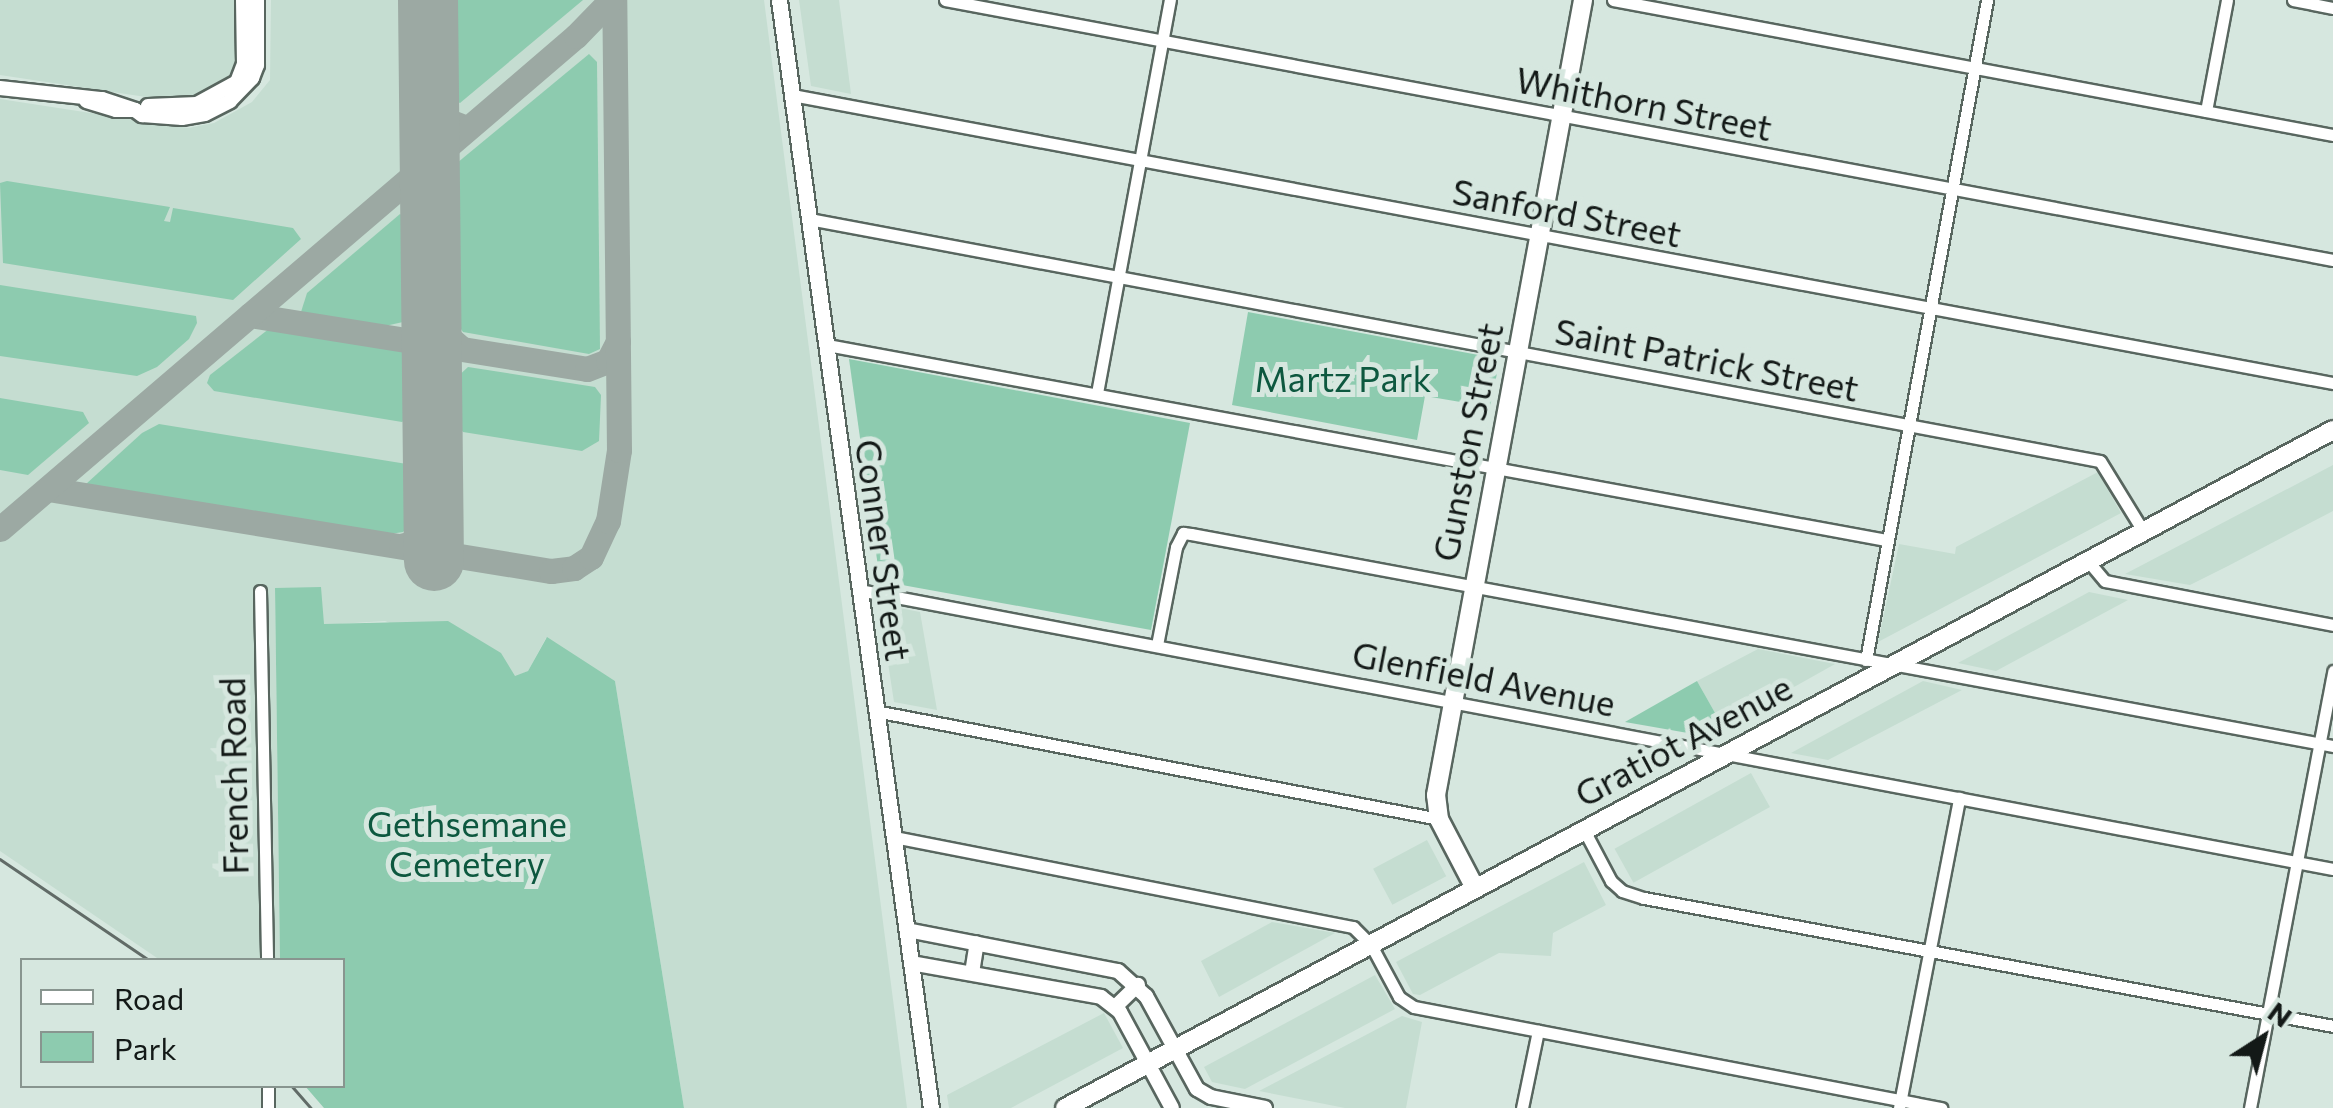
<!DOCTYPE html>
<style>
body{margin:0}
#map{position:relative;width:2333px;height:1108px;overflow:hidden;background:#d6e7df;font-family:Commissioner,sans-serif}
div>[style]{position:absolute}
.built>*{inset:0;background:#c5ddd1;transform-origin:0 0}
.green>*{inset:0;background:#8dcbaf}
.taxiway>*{height:25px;margin:-12.5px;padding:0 12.5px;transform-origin:12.5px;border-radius:12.5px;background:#9ca9a3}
.runway>*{height:60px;margin:-30px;padding:0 30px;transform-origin:30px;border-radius:30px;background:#9ca9a3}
.roads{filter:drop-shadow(2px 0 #58665f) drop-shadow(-2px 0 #58665f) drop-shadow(0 2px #58665f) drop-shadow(0 -2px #58665f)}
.minor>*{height:11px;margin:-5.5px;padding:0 5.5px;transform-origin:5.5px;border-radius:5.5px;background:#fff}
.tertiary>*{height:14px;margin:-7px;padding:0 7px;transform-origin:7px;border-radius:7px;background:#fff}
.secondary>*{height:15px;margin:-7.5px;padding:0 7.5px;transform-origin:7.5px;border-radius:7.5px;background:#fff}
.primary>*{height:18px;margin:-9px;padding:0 9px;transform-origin:9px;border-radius:9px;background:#fff}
.rail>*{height:2.5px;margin:-1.25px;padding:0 1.25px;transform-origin:1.25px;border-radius:1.25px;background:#616b67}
span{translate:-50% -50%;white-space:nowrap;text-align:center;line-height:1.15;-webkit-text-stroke:10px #d6e7df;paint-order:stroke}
.street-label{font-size:35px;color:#131917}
.park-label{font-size:35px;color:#0d583f}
.legend{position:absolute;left:20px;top:958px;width:325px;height:130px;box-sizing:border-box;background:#d6e7df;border:2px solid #88958f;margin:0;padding:12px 18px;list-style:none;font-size:30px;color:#131917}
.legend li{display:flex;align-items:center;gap:20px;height:50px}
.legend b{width:50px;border:2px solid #88958f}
.north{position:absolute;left:2213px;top:988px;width:100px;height:100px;-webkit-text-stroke:8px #d6e7df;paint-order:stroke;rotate:36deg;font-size:28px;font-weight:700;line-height:40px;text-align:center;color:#131917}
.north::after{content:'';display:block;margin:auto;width:35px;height:45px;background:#131917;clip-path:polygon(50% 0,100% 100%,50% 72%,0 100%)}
</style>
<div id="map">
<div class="built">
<div style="clip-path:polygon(0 0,237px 0,238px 77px,201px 99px,179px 102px,0 75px)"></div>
<div style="clip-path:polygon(271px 0,764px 0,907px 1108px,684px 1108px,615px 681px,546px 638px,528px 671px,515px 677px,385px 621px,323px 625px,275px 589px,280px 960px,160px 960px,0 851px,0 99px,188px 128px,214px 123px,252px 102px,270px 80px)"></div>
<div style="clip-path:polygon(799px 0,839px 0,851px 94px,811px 86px)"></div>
<div style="clip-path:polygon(2333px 465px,2333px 511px,2228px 566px,2190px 585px,2125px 574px)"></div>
<div style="clip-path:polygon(2098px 472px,2121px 513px,1878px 642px,1899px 544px,1955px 554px,1956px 547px)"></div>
<div style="clip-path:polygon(2089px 592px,2128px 600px,1996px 671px,1958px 663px)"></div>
<div style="clip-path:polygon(879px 604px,920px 612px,937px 710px,894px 702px)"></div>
<div style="clip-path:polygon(1758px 649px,1835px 664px,1723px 727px,1697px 681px)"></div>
<div style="clip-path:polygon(1923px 681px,1962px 690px,1828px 760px,1791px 753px)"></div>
<div style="left:1751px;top:773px;width:39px;height:156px;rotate:61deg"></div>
<div style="left:1427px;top:840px;width:41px;height:61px;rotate:62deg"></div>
<div style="clip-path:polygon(1584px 862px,1606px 905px,1553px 933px,1551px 956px,1499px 953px,1420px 995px,1413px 994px,1396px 962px)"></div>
<div style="clip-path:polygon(1272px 922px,1335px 933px,1219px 997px,1201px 961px)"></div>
<div style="clip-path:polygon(1375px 975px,1395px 1009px,1245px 1089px,1212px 1082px,1204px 1067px)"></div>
<div style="clip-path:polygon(1104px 1013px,1123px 1048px,1011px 1108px,949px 1108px,947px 1095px)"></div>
<div style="clip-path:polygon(1402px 1016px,1422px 1022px,1406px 1108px,1345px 1108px,1259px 1091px)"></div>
</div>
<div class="green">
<div style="clip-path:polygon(448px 0,583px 0,460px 103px,449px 98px)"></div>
<div style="clip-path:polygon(589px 54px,597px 62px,600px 349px,589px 354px,463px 332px,452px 316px,450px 178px,457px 163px)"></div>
<div style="clip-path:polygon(7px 181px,170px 207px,164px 221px,170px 222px,173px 208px,293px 228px,301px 239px,233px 300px,3px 263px,0 183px)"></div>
<div style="clip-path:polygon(400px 214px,410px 221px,409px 309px,403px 322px,385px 326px,301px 312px,307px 293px)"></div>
<div style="clip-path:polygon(0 285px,196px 316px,197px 323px,189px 339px,157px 367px,137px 376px,0 356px)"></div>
<div style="clip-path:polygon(1248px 312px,1500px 359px,1490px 407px,1425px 396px,1417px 440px,1232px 405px)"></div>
<div style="clip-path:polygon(270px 328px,402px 351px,411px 365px,412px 415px,402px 422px,214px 391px,207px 383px,210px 375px)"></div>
<div style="clip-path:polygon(849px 359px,1190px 423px,1151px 630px,880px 581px)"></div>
<div style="clip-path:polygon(468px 367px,595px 387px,601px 395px,599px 441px,582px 451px,463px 432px,453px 419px,453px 381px)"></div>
<div style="clip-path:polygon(0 398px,83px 412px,89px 423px,28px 475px,0 470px)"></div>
<div style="clip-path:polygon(159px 424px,413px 465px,412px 522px,403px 532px,390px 534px,86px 484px,142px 433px)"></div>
<div style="clip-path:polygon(321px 587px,324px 624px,448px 621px,501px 653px,515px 676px,528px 671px,547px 637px,615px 681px,684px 1108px,324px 1108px,305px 1086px,342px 1086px,342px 960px,280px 960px,275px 588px)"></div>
<div style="clip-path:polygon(1697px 681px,1723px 727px,1705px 736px,1625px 722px)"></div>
</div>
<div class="taxiway">
<div style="left:429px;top:77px;width:41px;rotate:77.3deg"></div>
<div style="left:438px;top:117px;width:31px;rotate:21deg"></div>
<div style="left:433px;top:295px;width:36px;rotate:79deg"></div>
<div style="left:440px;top:330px;width:29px;rotate:41deg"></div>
<div style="left:250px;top:315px;width:341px;rotate:9.1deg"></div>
<div style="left:587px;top:369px;width:22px;rotate:-21deg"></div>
<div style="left:608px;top:361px;width:22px;rotate:-63deg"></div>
<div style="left:48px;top:489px;width:510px;rotate:9.26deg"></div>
<div style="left:551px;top:571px;width:23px;rotate:-7deg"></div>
<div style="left:574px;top:568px;width:20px;rotate:-33deg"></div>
<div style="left:591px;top:557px;width:40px;rotate:-65deg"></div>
<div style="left:608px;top:521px;width:72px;rotate:-81.2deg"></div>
<div style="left:619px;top:450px;width:450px;rotate:-90.6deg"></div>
<div style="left:0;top:529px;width:758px;rotate:-40.56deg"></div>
<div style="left:576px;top:36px;width:50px;rotate:-45.8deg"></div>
<div style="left:401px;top:546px;width:21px;rotate:-14deg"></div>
<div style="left:421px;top:541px;width:21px;rotate:-51deg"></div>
</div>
<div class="runway">
<div style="left:428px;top:0;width:561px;rotate:89.39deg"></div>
</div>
<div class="roads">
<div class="minor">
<div style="left:945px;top:0;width:1412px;rotate:10.61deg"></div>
<div style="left:1613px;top:0;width:733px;rotate:10.62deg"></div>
<div style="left:2293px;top:0;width:41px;rotate:11.3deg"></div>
<div style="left:792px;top:95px;width:1568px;rotate:10.59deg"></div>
<div style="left:2206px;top:111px;width:113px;rotate:-79.3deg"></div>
<div style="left:809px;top:219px;width:1313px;rotate:10.62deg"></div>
<div style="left:2100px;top:461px;width:82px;rotate:58.4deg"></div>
<div style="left:827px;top:345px;width:1077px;rotate:10.43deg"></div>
<div style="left:1097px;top:393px;width:400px;rotate:-79.5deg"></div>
<div style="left:2088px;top:561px;width:26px;rotate:50deg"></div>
<div style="left:2105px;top:581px;width:232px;rotate:10.9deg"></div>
<div style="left:859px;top:590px;width:1500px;rotate:10.72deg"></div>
<div style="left:260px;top:591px;width:369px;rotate:88.9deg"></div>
<div style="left:1157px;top:645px;width:100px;rotate:-79deg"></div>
<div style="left:1176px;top:547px;width:16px;rotate:-63deg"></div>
<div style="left:1183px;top:533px;width:8px;rotate:7deg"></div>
<div style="left:1191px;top:534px;width:1162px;rotate:10.52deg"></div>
<div style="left:1866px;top:660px;width:671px;rotate:-79.61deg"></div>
<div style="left:875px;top:711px;width:574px;rotate:10.84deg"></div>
<div style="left:1584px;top:830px;width:58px;rotate:62.1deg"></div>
<div style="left:1611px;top:881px;width:15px;rotate:42deg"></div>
<div style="left:1622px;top:891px;width:23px;rotate:18deg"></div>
<div style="left:1644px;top:898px;width:701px;rotate:10.52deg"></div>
<div style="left:894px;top:837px;width:468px;rotate:11.1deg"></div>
<div style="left:1353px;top:927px;width:25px;rotate:45deg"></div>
<div style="left:1371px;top:945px;width:59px;rotate:61.7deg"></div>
<div style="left:1399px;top:997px;width:18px;rotate:34deg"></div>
<div style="left:1414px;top:1007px;width:537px;rotate:10.85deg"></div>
<div style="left:268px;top:1086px;width:22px;rotate:90deg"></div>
<div style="left:1522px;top:1108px;width:79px;rotate:-78.3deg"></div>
<div style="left:1899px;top:1108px;width:316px;rotate:-79deg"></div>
<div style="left:2250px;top:1108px;width:445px;rotate:-79.2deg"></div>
</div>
<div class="tertiary">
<div style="left:0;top:88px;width:103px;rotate:6.2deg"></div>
<div style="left:102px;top:99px;width:35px;rotate:18deg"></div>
<div style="left:135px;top:110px;width:19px;rotate:180deg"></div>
<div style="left:116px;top:110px;width:31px;rotate:-163deg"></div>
<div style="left:148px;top:106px;width:49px;rotate:-2.3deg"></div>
<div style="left:197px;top:104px;width:46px;rotate:-28.8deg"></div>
<div style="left:237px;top:82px;width:19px;rotate:-69deg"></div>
<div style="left:244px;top:64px;width:64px;rotate:-90.9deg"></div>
<div style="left:135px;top:110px;width:9px;rotate:36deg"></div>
<div style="left:142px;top:115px;width:40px;rotate:4.3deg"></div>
<div style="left:182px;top:118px;width:23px;rotate:-10deg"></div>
<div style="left:205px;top:114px;width:28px;rotate:-27deg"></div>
<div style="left:230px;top:101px;width:32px;rotate:-46deg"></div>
<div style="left:252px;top:78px;width:14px;rotate:-69deg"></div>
<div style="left:257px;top:65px;width:65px;rotate:-90deg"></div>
<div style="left:907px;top:930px;width:215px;rotate:11deg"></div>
<div style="left:1118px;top:971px;width:38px;rotate:42deg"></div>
<div style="left:1146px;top:996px;width:106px;rotate:61.3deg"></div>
<div style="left:1197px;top:1089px;width:16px;rotate:30deg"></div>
<div style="left:1211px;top:1097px;width:55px;rotate:11.5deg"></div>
<div style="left:911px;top:963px;width:193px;rotate:10.1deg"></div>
<div style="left:1101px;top:997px;width:24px;rotate:38deg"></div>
<div style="left:1120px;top:1012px;width:109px;rotate:61.6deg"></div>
<div style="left:972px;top:973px;width:30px;rotate:-81deg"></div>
<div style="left:1115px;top:1007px;width:32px;rotate:-44deg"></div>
</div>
<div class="secondary">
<div style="left:779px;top:0;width:1118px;rotate:82.19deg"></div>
</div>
<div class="primary">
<div style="left:1475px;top:888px;width:78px;rotate:-117.6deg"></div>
<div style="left:1439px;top:819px;width:24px;rotate:-97deg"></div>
<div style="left:1436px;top:795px;width:808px;rotate:-79.52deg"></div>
<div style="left:1065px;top:1108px;width:1438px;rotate:-28.13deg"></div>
</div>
</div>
<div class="rail">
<div style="left:0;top:859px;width:180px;rotate:34.1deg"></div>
<div style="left:292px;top:1086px;width:29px;rotate:49deg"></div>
</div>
<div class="street-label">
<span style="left:1644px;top:103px;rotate:11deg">Whithorn Street</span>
<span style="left:1567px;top:212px;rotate:11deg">Sanford Street</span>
<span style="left:1707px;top:359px;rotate:11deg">Saint Patrick Street</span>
<span style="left:1467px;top:442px;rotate:-79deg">Gunston Street</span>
<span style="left:884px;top:550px;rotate:82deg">Conner Street</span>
<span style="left:1484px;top:678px;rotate:11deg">Glenfield Avenue</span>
<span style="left:1683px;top:740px;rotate:-28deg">Gratiot Avenue</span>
<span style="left:233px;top:776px;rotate:-91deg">French Road</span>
</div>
<div class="park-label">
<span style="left:1343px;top:378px">Martz Park</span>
<span style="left:467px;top:843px">Gethsemane<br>Cemetery</span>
</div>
<ul class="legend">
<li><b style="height:12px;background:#fff"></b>Road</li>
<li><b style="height:28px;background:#8dcbaf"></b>Park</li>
</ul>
<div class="north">N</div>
</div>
